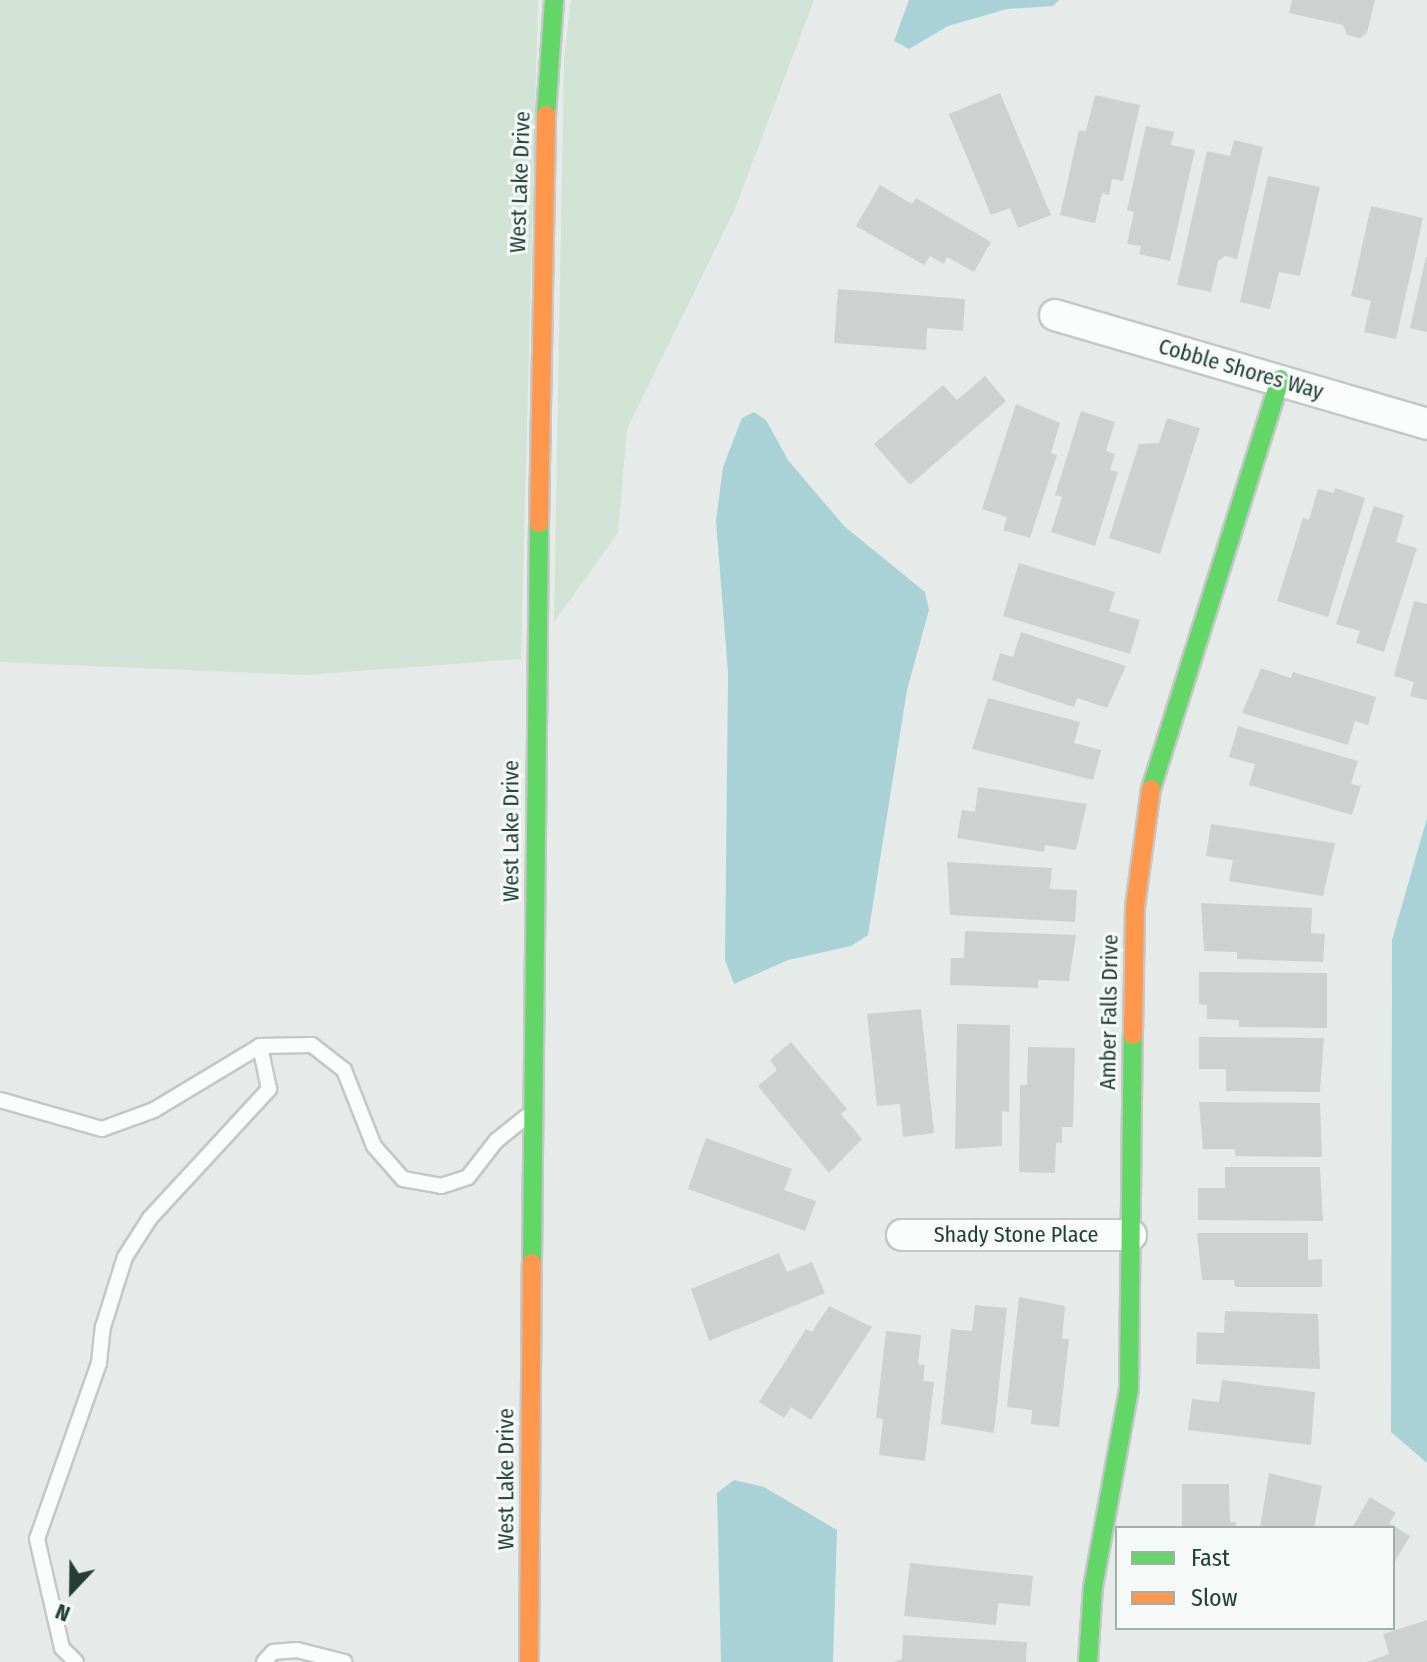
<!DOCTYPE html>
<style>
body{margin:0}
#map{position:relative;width:1427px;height:1662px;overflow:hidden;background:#e6ebe9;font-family:"Fira Sans Condensed",sans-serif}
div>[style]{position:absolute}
.green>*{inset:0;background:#d0e3d5}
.water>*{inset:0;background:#a9d2d7}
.building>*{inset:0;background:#cdd2d0}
.roads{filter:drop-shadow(2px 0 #c3c8c6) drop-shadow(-2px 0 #c3c8c6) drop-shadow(0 2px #c3c8c6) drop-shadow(0 -2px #c3c8c6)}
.lane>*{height:14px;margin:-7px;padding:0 7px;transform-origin:7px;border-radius:7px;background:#fbfcfc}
.street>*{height:30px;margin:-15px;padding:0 15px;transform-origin:15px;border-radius:15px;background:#fbfcfc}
.fast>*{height:18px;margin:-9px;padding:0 9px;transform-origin:9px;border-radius:9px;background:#63d668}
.slow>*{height:18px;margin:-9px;padding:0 9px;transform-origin:9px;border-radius:9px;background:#ff974d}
span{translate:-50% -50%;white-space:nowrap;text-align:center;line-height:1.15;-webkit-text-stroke:6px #f5f9f7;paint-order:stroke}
.street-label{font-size:22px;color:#243e36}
.legend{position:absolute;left:1115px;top:1526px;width:280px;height:104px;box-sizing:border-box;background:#f5f9f7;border:2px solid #a1aeaa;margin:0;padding:10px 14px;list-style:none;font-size:24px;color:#243e36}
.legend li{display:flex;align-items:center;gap:16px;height:40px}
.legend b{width:40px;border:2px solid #a1aeaa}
.north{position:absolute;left:32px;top:1550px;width:80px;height:80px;-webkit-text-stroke:6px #f5f9f7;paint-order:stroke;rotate:202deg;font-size:22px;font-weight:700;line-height:32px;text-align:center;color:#243e36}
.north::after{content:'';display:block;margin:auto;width:28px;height:36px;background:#243e36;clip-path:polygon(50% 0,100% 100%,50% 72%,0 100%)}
</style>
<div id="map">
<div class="green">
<div style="clip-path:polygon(0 0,538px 0,521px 659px,306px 675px,0 662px)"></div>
<div style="clip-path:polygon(571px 0,814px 0,734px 211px,627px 429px,618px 533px,554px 622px,564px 59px)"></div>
</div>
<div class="water">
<div style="clip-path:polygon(909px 0,1059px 0,1053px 6px,1007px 9px,948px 26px,909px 49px,894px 41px)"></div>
<div style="clip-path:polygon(754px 412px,766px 420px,788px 460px,844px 526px,925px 592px,929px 610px,907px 690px,868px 935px,851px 946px,788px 960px,734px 984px,725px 960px,728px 673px,716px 521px,723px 467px,742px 418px)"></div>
<div style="clip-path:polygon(1427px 818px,1427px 1463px,1391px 1432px,1392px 940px)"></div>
<div style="clip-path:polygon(734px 1480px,764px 1487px,837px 1530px,833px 1662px,721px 1662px,717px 1493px)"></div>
</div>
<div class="building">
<div style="clip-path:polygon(1292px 0,1375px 0,1367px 33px,1360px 38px,1347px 35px,1343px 25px,1289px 13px)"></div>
<div style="clip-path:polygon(1000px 93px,1051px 215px,1018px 228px,1010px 208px,991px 215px,949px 114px)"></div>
<div style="clip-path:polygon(1095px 95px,1140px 105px,1123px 181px,1112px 179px,1109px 195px,1102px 193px,1095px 223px,1060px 215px,1079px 130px,1086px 131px)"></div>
<div style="clip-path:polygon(1146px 126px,1174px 132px,1171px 145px,1195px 150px,1170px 261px,1139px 254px,1141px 246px,1127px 244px,1134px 212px,1127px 210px)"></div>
<div style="clip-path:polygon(1234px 140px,1263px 147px,1237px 259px,1225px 256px,1218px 261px,1211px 292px,1177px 285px,1207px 151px,1230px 156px)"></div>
<div style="clip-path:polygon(1268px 176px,1320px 187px,1300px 276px,1279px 272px,1270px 309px,1240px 302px)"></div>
<div style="clip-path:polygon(880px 185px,912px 204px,916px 198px,991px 242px,974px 272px,947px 257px,944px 264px,930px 256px,924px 265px,856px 226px)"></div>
<div style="clip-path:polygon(1371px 206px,1423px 218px,1396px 339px,1364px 332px,1371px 301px,1351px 296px)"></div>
<div style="clip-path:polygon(1426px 257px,1427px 257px,1427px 332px,1410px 328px)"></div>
<div style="clip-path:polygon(838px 289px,965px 299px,963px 331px,927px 328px,926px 350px,834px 343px)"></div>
<div style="clip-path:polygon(985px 376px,1006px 401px,910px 485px,874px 444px,943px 385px,957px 400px)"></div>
<div style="clip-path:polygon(1016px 404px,1060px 423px,1051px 453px,1057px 455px,1030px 538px,1003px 530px,1007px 517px,982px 509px)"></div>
<div style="clip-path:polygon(1081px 411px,1115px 422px,1106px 451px,1115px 454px,1110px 470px,1118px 472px,1095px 546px,1051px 532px,1062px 497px,1055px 495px)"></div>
<div style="clip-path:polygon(1167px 418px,1200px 428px,1160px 554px,1109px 538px,1139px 444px,1159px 443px)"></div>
<div style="clip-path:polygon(1335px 488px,1365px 498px,1328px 617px,1277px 601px,1303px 518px,1309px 520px,1318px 489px,1334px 493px)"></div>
<div style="clip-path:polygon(1374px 506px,1404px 515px,1396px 542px,1417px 548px,1384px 652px,1356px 643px,1360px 631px,1336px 624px)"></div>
<div style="clip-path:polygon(1019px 563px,1115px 592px,1109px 611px,1140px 620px,1130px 654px,1003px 616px)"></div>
<div style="clip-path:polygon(1414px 601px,1427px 604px,1427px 700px,1410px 696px,1414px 682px,1394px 676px)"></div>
<div style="clip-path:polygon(1021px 632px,1126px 666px,1107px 708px,1077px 698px,1074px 707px,992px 680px,1000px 653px,1013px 657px)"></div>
<div style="clip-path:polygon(1261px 668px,1291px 678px,1293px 672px,1376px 697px,1368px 725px,1355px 721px,1348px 745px,1242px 713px)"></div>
<div style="clip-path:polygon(988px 698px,1080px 722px,1074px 743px,1101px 750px,1093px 780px,972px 749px)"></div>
<div style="clip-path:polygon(1238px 726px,1358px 761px,1351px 784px,1361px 786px,1352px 815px,1249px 785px,1255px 764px,1229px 757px)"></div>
<div style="clip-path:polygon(978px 787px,1087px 804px,1076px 850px,1045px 845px,1044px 852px,957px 838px,962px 810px,975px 812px)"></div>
<div style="clip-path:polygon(1211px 824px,1335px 843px,1323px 896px,1229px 881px,1233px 860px,1206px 856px)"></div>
<div style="clip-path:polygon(947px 862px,1052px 868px,1050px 889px,1077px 890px,1075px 922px,950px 915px)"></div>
<div style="clip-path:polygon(1201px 903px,1312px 908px,1311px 933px,1325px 934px,1323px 962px,1237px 959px,1237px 952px,1204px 951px)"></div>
<div style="clip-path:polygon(965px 931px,1076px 935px,1069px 981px,1038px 980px,1038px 988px,950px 985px,951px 958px,964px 958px)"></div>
<div style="clip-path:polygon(1199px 972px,1327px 973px,1327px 1028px,1239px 1027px,1239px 1020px,1207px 1019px,1207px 1005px,1199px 1004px)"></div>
<div style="clip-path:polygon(921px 1009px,934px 1133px,903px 1137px,900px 1104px,877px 1106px,867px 1014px)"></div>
<div style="clip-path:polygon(957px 1024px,1010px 1025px,1009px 1112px,1002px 1111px,1002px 1146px,955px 1149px)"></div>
<div style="clip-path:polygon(1199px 1037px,1324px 1038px,1320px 1092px,1226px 1091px,1226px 1069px,1199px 1069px)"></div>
<div style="clip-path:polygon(791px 1042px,847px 1109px,841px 1114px,862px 1139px,829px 1173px,758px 1086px,777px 1070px,770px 1060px)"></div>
<div style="clip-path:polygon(1028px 1047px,1075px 1048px,1073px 1127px,1062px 1127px,1062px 1143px,1056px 1143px,1055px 1173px,1019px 1172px,1020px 1085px,1027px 1085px)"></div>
<div style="clip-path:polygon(1199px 1102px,1320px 1103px,1322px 1157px,1235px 1156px,1235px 1149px,1203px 1149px)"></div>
<div style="clip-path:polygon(706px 1138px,792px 1169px,784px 1190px,816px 1201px,805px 1231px,688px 1189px)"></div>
<div style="clip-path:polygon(1225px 1167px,1320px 1167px,1323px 1221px,1198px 1220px,1198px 1188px,1225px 1188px)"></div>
<div style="clip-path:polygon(1197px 1233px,1308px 1233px,1308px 1260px,1322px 1259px,1322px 1287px,1235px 1287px,1234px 1280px,1202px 1280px)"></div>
<div style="clip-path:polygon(779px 1253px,787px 1272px,812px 1262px,825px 1293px,709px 1341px,691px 1289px)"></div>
<div style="clip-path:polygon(1019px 1297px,1065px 1306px,1062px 1339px,1069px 1339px,1059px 1427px,1031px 1424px,1032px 1410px,1007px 1407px)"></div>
<div style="clip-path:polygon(975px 1305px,1007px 1308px,994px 1433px,941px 1424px,951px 1329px,972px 1331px)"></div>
<div style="clip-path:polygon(829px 1306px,872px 1327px,811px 1420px,791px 1407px,784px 1418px,759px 1402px,806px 1329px,812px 1332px)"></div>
<div style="clip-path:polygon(1225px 1311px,1318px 1314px,1320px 1369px,1196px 1364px,1197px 1332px,1224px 1333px)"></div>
<div style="clip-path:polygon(886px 1331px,921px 1335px,918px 1364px,925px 1365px,923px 1381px,934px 1382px,925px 1461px,879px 1455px,883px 1419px,876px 1418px)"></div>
<div style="clip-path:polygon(1222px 1380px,1315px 1392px,1311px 1445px,1188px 1430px,1192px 1399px,1219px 1402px)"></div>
<div style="clip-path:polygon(1269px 1473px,1322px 1486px,1314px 1528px,1260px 1528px)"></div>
<div style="clip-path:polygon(1182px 1484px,1229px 1484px,1230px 1522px,1236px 1522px,1236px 1528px,1182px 1528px)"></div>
<div style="clip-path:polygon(1370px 1497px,1396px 1513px,1389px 1523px,1410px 1536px,1393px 1565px,1393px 1528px,1352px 1528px)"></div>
<div style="clip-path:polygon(910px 1563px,1033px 1576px,1030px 1606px,998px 1603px,996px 1625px,904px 1616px)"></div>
<div style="clip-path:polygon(1427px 1620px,1427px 1662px,1367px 1662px,1389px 1654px,1383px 1634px)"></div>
<div style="clip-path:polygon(903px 1635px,1027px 1642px,1026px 1662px,893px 1662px,902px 1659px)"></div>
</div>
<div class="roads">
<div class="lane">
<div style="left:0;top:1100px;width:106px;rotate:15.9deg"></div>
<div style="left:102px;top:1129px;width:55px;rotate:-20.1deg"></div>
<div style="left:154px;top:1110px;width:124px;rotate:-31.1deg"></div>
<div style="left:260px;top:1046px;width:52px;rotate:-1.1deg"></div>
<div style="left:312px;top:1045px;width:41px;rotate:38deg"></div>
<div style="left:344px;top:1070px;width:82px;rotate:68.5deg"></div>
<div style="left:374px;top:1146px;width:44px;rotate:48.7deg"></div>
<div style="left:403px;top:1179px;width:39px;rotate:10deg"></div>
<div style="left:441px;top:1186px;width:28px;rotate:-18deg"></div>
<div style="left:468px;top:1177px;width:46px;rotate:-52.1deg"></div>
<div style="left:496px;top:1141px;width:38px;rotate:-39deg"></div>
<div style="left:76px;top:1662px;width:20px;rotate:-135deg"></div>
<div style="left:62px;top:1648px;width:112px;rotate:-102.9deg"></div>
<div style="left:37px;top:1539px;width:187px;rotate:-70.6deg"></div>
<div style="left:99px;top:1363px;width:36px;rotate:-84deg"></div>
<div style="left:103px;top:1327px;width:73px;rotate:-72.6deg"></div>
<div style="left:125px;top:1257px;width:46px;rotate:-57.3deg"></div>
<div style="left:150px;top:1218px;width:176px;rotate:-47.3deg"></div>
<div style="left:269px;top:1089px;width:44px;rotate:-101.8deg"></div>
<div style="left:264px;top:1662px;width:13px;rotate:-48deg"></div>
<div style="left:273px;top:1652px;width:24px;rotate:-5deg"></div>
<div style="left:297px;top:1650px;width:49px;rotate:14.3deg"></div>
</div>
<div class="street">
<div style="left:1055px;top:315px;width:388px;rotate:16.3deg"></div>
<div style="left:902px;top:1235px;width:229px"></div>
</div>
<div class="fast">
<div style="left:546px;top:115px;width:115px;rotate:-86deg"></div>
<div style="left:1151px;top:789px;width:430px;rotate:-72.5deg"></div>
<div style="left:532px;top:1263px;width:740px;rotate:-89.46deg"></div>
<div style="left:1088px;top:1662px;width:75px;rotate:-86.2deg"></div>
<div style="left:1093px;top:1587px;width:201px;rotate:-79.7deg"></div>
<div style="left:1129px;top:1389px;width:354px;rotate:-89.4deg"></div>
</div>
<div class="slow">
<div style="left:539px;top:523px;width:408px;rotate:-89deg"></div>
<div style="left:1133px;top:1035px;width:128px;rotate:-89.1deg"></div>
<div style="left:1135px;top:907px;width:119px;rotate:-82.3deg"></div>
<div style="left:529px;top:1662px;width:399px;rotate:-89.6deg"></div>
</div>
</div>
<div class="street-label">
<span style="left:520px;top:182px;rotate:-88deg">West Lake Drive</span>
<span style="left:1241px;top:369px;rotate:16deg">Cobble Shores Way</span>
<span style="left:511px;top:831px;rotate:-90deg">West Lake Drive</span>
<span style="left:1109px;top:1012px;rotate:-89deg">Amber Falls Drive</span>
<span style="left:1016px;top:1235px">Shady Stone Place</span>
<span style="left:506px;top:1479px;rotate:-90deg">West Lake Drive</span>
</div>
<ul class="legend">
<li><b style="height:10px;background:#63d668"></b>Fast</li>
<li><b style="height:10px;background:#ff974d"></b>Slow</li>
</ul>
<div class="north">N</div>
</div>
